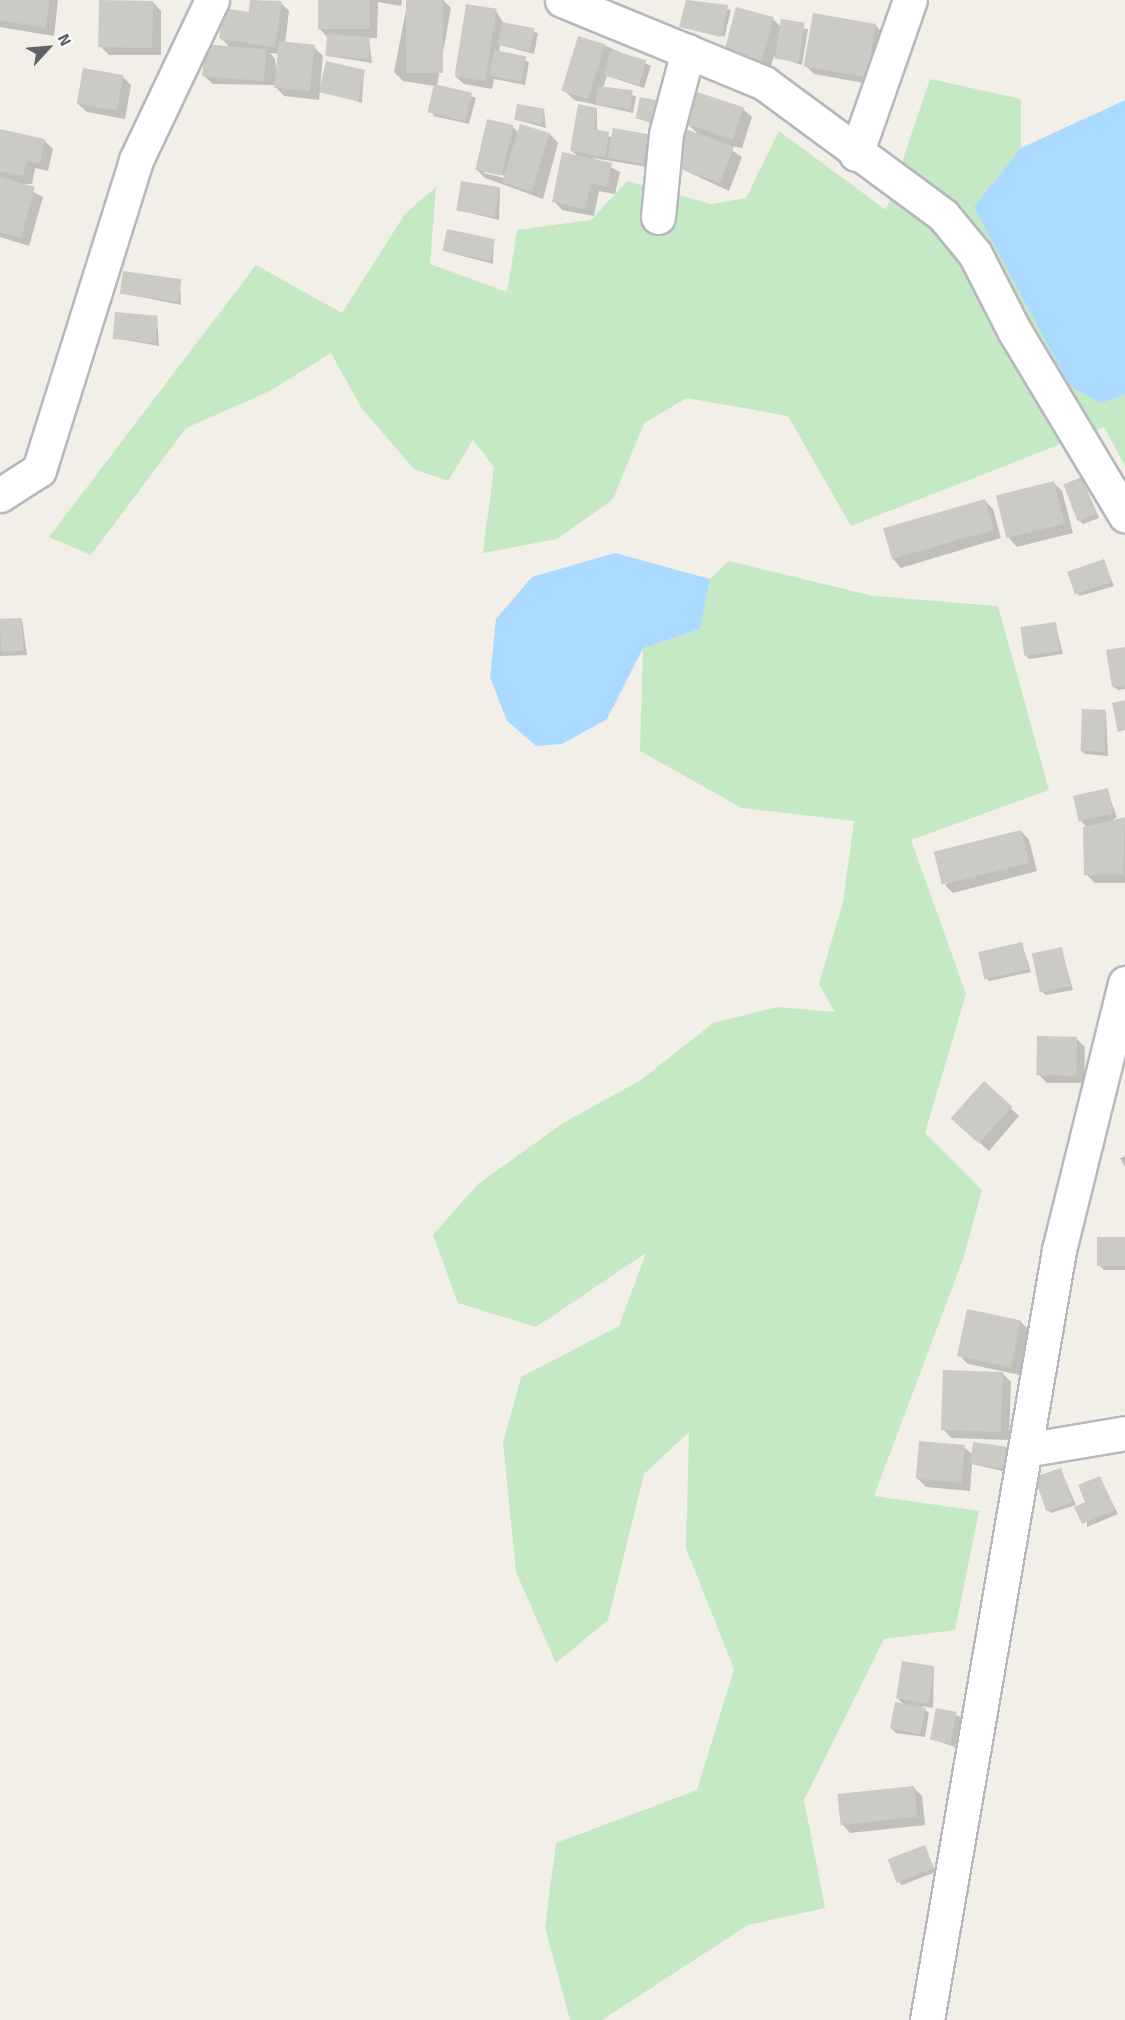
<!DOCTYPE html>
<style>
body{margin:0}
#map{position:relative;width:1125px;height:2020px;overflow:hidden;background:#f1efe8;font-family:Signika,sans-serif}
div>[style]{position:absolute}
.green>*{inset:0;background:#c5e8c5}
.water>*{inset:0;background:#aadaff}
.shadow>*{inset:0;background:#0003;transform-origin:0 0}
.building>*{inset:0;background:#cccac5;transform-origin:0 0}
.roads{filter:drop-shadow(2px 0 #b5b8bc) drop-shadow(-2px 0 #b5b8bc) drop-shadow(0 2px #b5b8bc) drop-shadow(0 -2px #b5b8bc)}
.street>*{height:33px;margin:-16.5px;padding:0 16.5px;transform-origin:16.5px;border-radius:16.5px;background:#fff}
span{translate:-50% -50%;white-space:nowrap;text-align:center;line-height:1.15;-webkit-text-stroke:5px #fff;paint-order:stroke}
.north{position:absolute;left:18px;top:18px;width:60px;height:60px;-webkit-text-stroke:4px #fff;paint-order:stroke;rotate:64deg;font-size:16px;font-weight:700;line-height:24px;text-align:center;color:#5f6368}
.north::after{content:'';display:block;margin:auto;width:21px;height:27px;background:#5f6368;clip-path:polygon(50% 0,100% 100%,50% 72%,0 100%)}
</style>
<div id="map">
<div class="green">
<div style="clip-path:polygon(930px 79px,1021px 99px,1021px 148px,974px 208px,1101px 403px,1125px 395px,1125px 466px,1104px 427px,851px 526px,788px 416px,687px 398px,644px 423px,613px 499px,557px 539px,483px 553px,494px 467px,473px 440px,448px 481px,414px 469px,362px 409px,331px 353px,270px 391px,186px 428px,91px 555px,49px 537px,256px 265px,342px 313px,405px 214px,436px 187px,430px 264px,507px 292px,517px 230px,591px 220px,627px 181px,711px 204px,746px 198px,779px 131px,886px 210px)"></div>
<div style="clip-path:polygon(729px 561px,873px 596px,998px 606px,1049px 790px,911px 840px,966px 994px,925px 1133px,982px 1190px,963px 1259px,874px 1496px,979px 1511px,955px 1630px,884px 1639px,804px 1800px,825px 1908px,748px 1925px,602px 2020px,570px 2020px,545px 1927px,556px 1843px,697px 1790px,734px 1669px,686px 1548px,689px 1432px,644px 1474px,608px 1620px,556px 1663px,516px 1572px,503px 1443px,521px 1377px,619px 1326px,646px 1253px,536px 1327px,458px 1303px,433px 1235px,478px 1184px,563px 1123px,641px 1080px,713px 1023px,777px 1007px,835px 1012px,819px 984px,843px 902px,854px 821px,742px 808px,640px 751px,643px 648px,700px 629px,710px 579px)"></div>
</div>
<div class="water">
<div style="clip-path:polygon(1125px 100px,1125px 395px,1101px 403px,1070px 386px,974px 207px,1021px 148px)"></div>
<div style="clip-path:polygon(615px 553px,710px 579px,700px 629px,643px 648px,607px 719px,562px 744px,536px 746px,507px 721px,490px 677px,496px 619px,532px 577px)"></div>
</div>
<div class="shadow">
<div style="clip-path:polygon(0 0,58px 0,54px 36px,0 27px)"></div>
<div style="clip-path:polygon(evenodd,252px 0,281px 3px,289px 11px,285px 44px,314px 47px,323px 56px,320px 88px,364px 71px,362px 103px,320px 90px,319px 100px,284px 96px,274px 85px,213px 84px,204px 76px,229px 47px,221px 38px,250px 13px,252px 0,270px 53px,279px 54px,277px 77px,275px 59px,270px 53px)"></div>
<div style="clip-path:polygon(319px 0,402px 0,401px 6px,378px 2px,377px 38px,369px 38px,372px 63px,328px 56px,327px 37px,319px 28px)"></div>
<div style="clip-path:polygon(408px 0,443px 0,451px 8px,437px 86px,476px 98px,469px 124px,433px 116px,435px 86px,403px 81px,394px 72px)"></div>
<div style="left:687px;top:0;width:45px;height:27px;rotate:13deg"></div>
<div style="clip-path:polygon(153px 2px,161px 11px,161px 55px,109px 55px,100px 46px)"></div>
<div style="clip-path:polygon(496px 11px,504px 24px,538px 33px,534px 54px,500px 45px,499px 52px,529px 62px,525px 85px,494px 79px,492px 89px,464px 84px,455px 76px)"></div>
<div style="clip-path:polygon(773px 19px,781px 27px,808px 29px,802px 65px,774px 56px,770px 69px,734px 59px)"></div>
<div style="clip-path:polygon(875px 25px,884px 34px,875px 85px,814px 74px,806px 66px)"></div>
<div style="clip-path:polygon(604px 45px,651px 66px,644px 88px,607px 76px,603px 88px,636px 96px,633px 113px,574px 100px,565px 91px)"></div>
<div style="clip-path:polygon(123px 77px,131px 85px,125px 119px,87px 112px,78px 104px)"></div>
<div style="clip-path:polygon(641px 98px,659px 126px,637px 118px)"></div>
<div style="clip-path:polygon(597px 109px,597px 131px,613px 138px,652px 139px,648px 167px,593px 158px,620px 172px,615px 194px,599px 191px,594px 216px,562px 210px,554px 201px,579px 157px,572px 151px)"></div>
<div style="clip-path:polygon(743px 109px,752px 117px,742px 148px,724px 145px,742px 157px,729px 191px,671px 164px,700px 136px,688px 124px)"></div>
<div style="clip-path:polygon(544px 110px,546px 128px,517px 120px)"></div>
<div style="clip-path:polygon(evenodd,513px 127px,519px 133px,550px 134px,558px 143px,543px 199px,485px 178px,476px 169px,513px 127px,484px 170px,509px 177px,508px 179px,484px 173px,484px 170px)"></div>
<div style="clip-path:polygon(0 131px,44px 140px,53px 149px,48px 171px,35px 168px,32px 184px,18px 184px,43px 197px,29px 246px,0 237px)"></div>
<div style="clip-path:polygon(500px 188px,499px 220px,458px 210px)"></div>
<div style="clip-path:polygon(494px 240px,493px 264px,444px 251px)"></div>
<div style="clip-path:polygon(180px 281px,181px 305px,121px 293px)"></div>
<div style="clip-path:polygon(157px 318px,159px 346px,114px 338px)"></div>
<div style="clip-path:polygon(1082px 478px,1099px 518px,1083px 524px,1079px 520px)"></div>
<div style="clip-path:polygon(1053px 482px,1062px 491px,1073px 533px,1017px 547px,1009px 538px)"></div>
<div style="clip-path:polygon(985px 501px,993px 509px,1001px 538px,901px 568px,893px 559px)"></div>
<div style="clip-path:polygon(1104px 561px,1114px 586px,1080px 596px,1076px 592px)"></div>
<div style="clip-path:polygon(22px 619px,27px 655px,0 656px,0 620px)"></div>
<div style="clip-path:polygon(1055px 623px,1063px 654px,1029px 659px,1025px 655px)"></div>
<div style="clip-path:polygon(1125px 648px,1125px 689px,1118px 690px,1114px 687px)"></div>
<div style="clip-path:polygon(1106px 711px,1108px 756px,1085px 754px,1081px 751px)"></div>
<div style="clip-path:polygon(1107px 790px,1117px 817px,1109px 822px,1125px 818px,1125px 883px,1095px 883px,1086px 874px,1087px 827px,1081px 821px)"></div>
<div style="clip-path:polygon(1021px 831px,1029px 840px,1037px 871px,953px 893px,945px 885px)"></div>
<div style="clip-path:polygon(1022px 944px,1031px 972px,989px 981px,985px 977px)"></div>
<div style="clip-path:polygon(1061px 949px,1073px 990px,1046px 995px,1042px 992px)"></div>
<div style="clip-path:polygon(1076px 1038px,1085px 1047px,1084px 1083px,1047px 1083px,1038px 1074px)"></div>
<div style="clip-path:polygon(984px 1084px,1019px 1116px,989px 1151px,962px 1127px)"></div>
<div style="clip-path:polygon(1125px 1156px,1125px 1167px,1120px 1158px)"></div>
<div style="clip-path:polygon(1125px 1238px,1125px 1270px,1104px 1270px,1100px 1266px)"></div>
<div style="clip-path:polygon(1020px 1321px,1029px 1330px,1020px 1375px,968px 1364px,960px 1356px)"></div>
<div style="clip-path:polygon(1002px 1373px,1011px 1382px,1009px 1440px,951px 1438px,943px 1429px)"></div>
<div style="clip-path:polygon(964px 1447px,973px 1455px,1006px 1449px,1007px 1472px,972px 1464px,970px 1491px,926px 1487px,917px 1478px)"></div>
<div style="clip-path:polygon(1061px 1470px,1076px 1505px,1051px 1513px,1047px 1509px)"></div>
<div style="clip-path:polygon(1100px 1478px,1118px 1514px,1087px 1527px,1087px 1503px)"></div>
<div style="clip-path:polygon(934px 1668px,933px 1708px,921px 1706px,929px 1713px,925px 1737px,896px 1733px,892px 1729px,905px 1706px,898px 1699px)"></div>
<div style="clip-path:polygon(937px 1709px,961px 1717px,955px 1747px,931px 1739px)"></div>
<div style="clip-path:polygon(913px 1787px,922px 1796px,925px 1825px,850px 1833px,842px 1824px)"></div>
<div style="clip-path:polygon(924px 1847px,936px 1872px,902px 1885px,898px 1881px)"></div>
</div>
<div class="building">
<div style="clip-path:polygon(0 0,50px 0,45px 28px,0 20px)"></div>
<div style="left:99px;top:0;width:54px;height:47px;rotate:1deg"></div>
<div style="clip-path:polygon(250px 0,282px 1px,275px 47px,219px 39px,223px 8px,249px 12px)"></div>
<div style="left:318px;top:0;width:52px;height:29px"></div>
<div style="left:406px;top:0;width:37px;height:73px"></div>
<div style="clip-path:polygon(686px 0,728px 5px,721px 37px,679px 27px)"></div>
<div style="left:466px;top:4px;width:31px;height:73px;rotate:9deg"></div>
<div style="left:736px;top:7px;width:39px;height:46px;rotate:15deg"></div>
<div style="left:813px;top:13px;width:64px;height:54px;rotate:10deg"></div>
<div style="left:781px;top:19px;width:24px;height:40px;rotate:9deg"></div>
<div style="left:502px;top:22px;width:33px;height:23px;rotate:11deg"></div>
<div style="left:327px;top:34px;width:43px;height:22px;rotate:4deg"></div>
<div style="left:578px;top:36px;width:28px;height:57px;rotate:17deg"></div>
<div style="left:279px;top:41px;width:36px;height:47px;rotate:6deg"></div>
<div style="left:205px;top:44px;width:62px;height:32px;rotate:5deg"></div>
<div style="left:494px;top:50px;width:33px;height:26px;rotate:11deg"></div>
<div style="left:611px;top:50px;width:37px;height:26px;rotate:16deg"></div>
<div style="left:326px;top:61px;width:40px;height:32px;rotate:13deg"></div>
<div style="left:83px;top:68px;width:41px;height:36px;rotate:10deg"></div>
<div style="left:434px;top:84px;width:39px;height:29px;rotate:13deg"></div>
<div style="left:598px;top:86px;width:35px;height:19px;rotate:7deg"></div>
<div style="left:697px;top:92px;width:49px;height:34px;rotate:18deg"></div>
<div style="left:640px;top:97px;width:20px;height:22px;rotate:11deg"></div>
<div style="left:517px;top:104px;width:28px;height:16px;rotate:10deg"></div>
<div style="clip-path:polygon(578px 104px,597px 108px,594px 129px,609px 132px,605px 157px,570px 151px)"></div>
<div style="left:487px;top:119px;width:27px;height:52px;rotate:13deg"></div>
<div style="left:520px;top:124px;width:31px;height:61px;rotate:17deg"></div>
<div style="left:613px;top:128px;width:36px;height:30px;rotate:10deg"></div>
<div style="left:683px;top:128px;width:54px;height:39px;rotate:20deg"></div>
<div style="clip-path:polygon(0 129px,45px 139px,40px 164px,27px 161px,23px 176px,0 171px)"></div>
<div style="clip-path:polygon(562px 152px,612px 163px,607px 187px,591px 183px,585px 209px,552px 202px)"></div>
<div style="clip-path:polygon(0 177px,35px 187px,21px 238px,0 232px)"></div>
<div style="left:461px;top:181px;width:39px;height:30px;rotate:9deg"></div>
<div style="left:447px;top:229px;width:49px;height:22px;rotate:12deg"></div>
<div style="left:123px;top:271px;width:59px;height:23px;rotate:8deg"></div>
<div style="left:115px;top:312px;width:43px;height:27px;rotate:5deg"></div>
<div style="left:1082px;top:477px;width:40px;height:20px;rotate:69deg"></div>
<div style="left:1054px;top:481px;width:44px;height:60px;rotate:76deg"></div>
<div style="left:985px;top:499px;width:32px;height:106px;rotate:74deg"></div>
<div style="left:1104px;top:559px;width:24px;height:39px;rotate:71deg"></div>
<div style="left:22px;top:618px;width:33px;height:22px;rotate:88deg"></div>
<div style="left:1056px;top:622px;width:29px;height:36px;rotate:82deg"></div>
<div style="clip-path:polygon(1125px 647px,1125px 685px,1112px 687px,1106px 650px)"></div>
<div style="clip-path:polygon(1125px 700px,1125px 730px,1118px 732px,1112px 703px)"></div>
<div style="left:1082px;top:709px;width:24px;height:42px;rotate:2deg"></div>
<div style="left:1108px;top:788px;width:26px;height:36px;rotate:77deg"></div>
<div style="clip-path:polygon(1125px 817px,1123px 874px,1084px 875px,1083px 827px)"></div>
<div style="left:1021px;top:830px;width:34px;height:90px;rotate:76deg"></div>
<div style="left:1022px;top:942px;width:28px;height:45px;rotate:77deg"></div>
<div style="left:1062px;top:947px;width:40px;height:31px;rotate:78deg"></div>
<div style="left:1037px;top:1036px;width:40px;height:39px;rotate:1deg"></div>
<div style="left:984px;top:1081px;width:38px;height:50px;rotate:42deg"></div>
<div style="left:1125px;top:1237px;width:29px;height:28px;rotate:90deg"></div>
<div style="left:967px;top:1309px;width:55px;height:48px;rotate:12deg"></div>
<div style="left:943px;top:1370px;width:60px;height:60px;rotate:2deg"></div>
<div style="left:919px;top:1441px;width:46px;height:38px;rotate:5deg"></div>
<div style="left:973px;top:1442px;width:34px;height:22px;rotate:8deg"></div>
<div style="left:1061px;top:1468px;width:36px;height:28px;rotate:71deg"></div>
<div style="clip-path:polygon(1100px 1476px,1115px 1510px,1082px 1524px,1074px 1507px,1085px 1502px,1078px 1485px)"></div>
<div style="left:902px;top:1661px;width:33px;height:38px;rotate:9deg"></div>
<div style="left:895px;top:1702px;width:31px;height:27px;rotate:11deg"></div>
<div style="left:936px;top:1708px;width:21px;height:32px;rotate:11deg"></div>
<div style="left:914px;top:1786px;width:31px;height:77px;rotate:84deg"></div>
<div style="left:925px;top:1845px;width:25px;height:40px;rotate:69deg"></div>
</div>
<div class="roads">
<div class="street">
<div style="left:562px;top:0;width:218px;rotate:22.3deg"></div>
<div style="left:764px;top:83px;width:222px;rotate:36.4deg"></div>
<div style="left:943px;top:215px;width:50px;rotate:50.6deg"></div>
<div style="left:975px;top:254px;width:88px;rotate:62.9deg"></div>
<div style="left:1015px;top:332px;width:214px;rotate:59deg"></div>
<div style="left:856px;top:154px;width:163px;rotate:-70.7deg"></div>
<div style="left:658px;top:217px;width:83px;rotate:-84.5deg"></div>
<div style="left:666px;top:134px;width:86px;rotate:-75.2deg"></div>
<div style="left:0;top:495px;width:46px;rotate:-32.7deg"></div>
<div style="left:39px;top:470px;width:325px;rotate:-72.6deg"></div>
<div style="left:136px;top:160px;width:177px;rotate:-64.6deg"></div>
<div style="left:1025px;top:1450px;width:101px;rotate:-9.6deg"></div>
<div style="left:927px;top:2020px;width:781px;rotate:-80.27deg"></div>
<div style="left:1059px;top:1250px;width:275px;rotate:-76.1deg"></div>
</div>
</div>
<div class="north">N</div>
</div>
